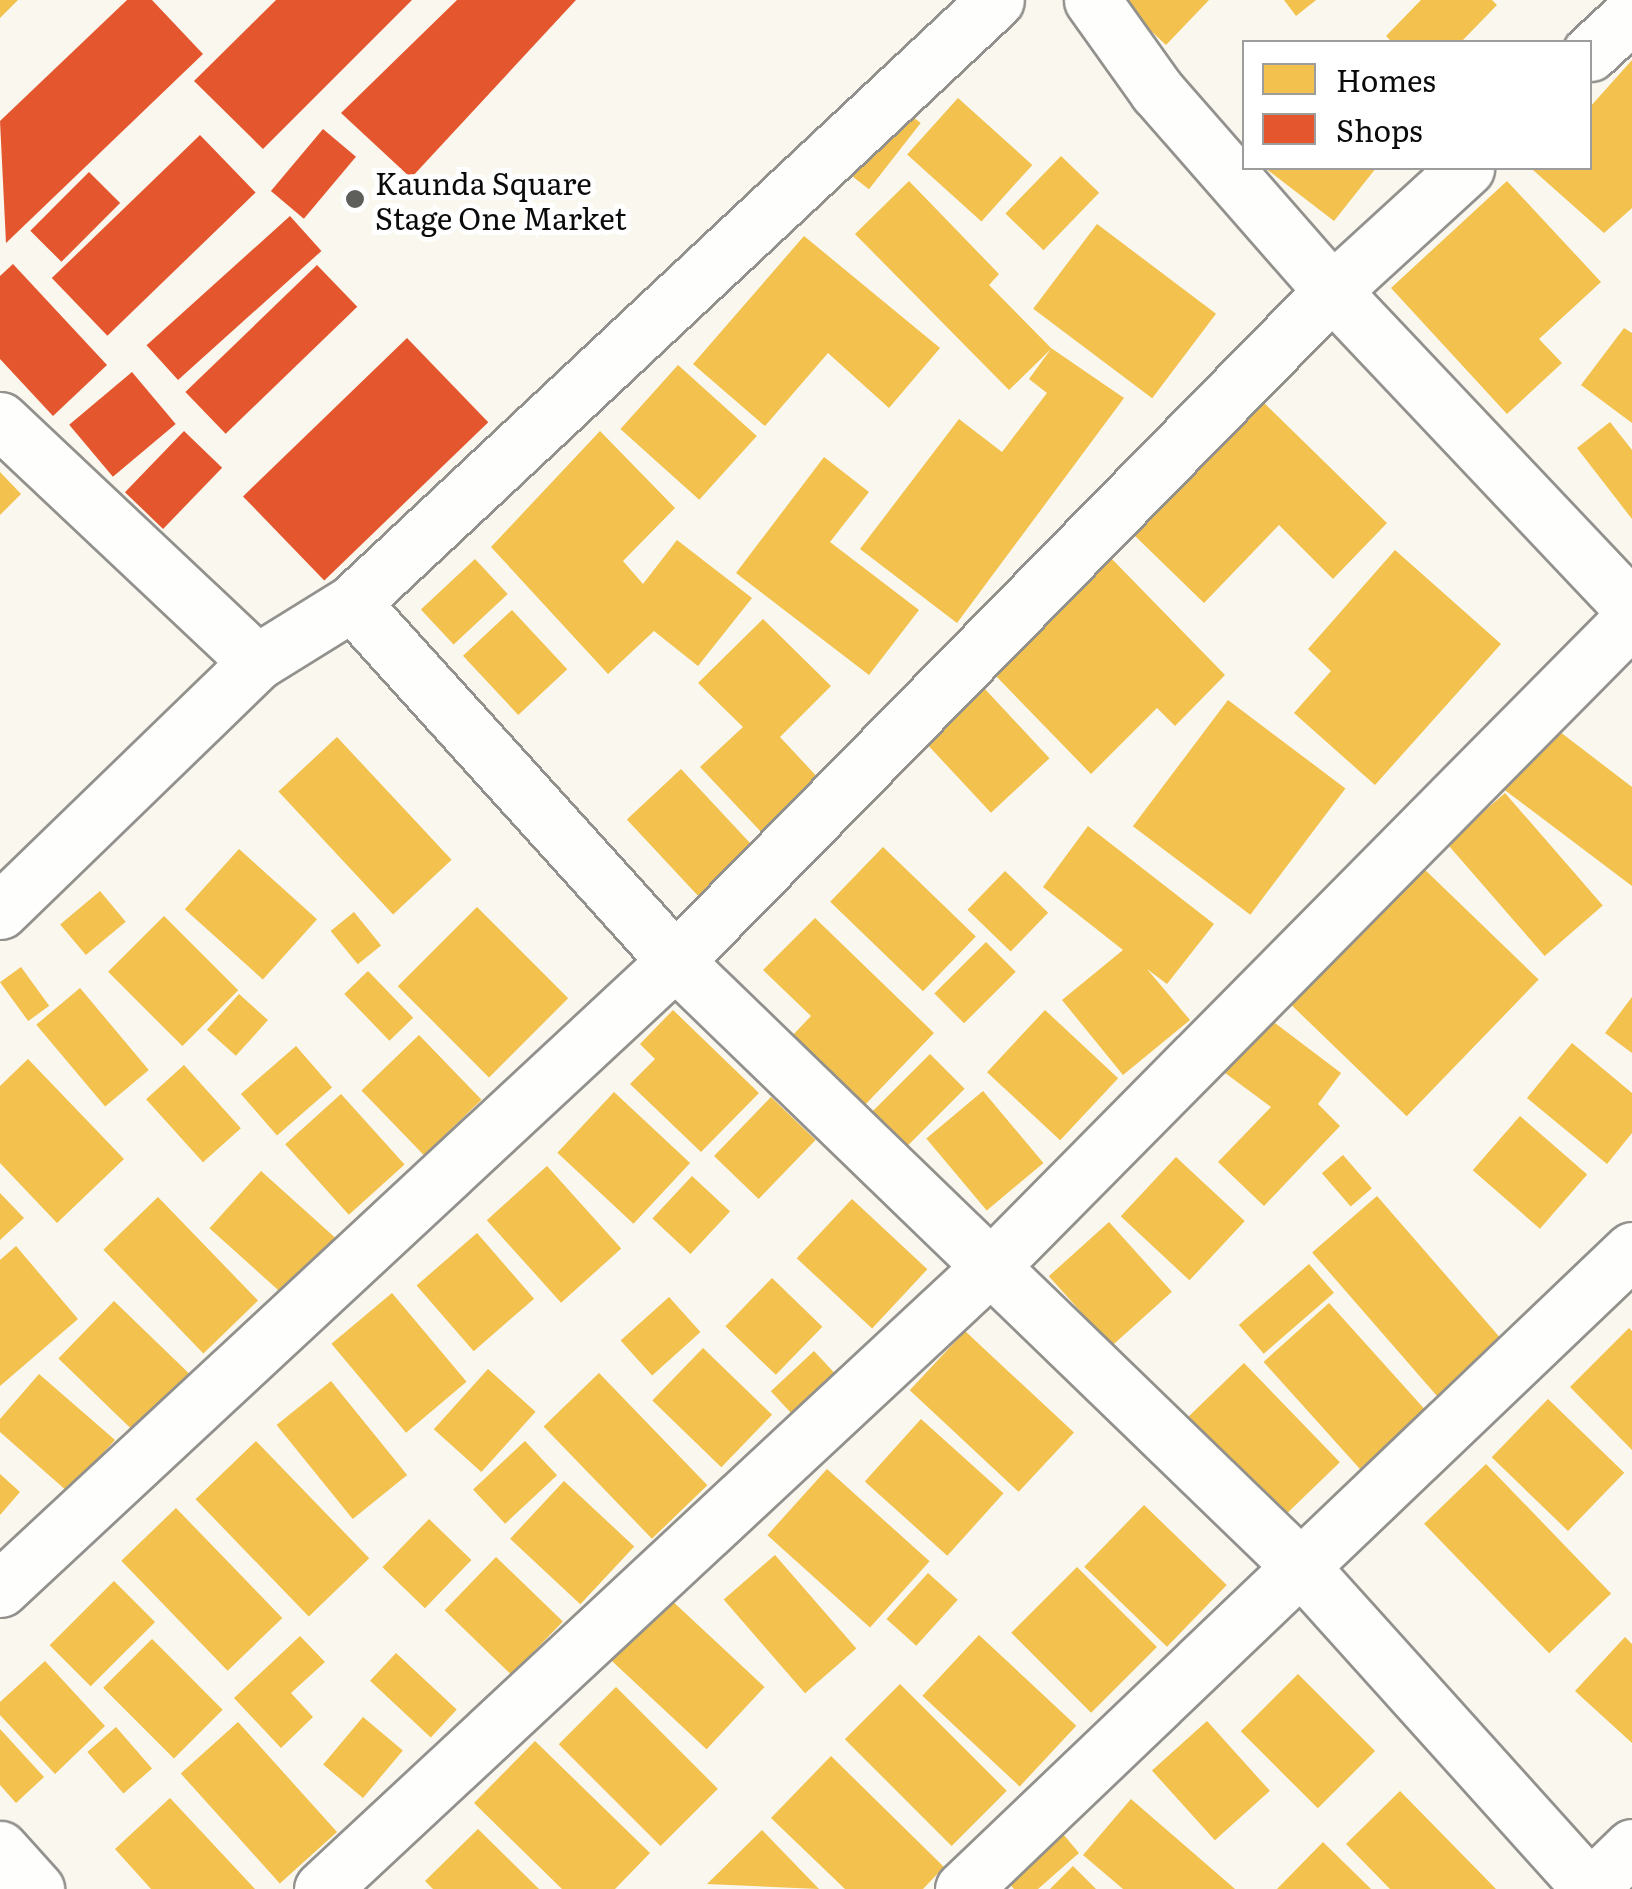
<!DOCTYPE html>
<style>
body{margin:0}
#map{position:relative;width:1632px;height:1889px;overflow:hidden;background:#f9f7ee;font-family:Literata,serif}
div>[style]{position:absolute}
.homes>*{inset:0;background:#f2c14e;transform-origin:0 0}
.shops>*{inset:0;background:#e4572e;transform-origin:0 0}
.roads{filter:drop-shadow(2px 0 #92918d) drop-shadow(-2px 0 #92918d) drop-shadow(0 2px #92918d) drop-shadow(0 -2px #92918d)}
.street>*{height:55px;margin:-27.5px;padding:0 27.5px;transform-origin:27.5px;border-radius:27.5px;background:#fefefc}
.dots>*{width:28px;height:28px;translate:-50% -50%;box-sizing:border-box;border:5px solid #fff;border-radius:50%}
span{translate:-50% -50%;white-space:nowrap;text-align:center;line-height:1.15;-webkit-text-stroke:10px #fff;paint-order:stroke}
.poi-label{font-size:30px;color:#0b0b0b}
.left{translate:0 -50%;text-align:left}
.legend{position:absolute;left:1242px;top:40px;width:350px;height:130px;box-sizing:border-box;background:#fff;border:2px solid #9d9d9d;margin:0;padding:12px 18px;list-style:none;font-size:30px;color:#0b0b0b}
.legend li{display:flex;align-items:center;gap:20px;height:50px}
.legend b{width:50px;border:2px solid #9d9d9d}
</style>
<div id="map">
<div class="homes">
<div style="clip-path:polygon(0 0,18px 0,0 18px)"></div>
<div style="clip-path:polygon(1118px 0,1209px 0,1166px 45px)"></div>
<div style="clip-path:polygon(1284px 0,1316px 0,1296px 16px)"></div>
<div style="clip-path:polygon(1421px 0,1492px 0,1497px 5px,1461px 42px,1392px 42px,1386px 36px)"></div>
<div style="clip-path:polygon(1632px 60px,1632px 208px,1604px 233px,1533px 170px,1590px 168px,1590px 107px)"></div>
<div style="left:886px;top:96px;width:44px;height:84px;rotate:38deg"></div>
<div style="left:958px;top:98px;width:100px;height:76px;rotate:42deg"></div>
<div style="left:1061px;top:156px;width:53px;height:80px;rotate:44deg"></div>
<div style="clip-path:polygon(1265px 168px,1376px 168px,1334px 221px)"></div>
<div style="clip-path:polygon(909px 181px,999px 274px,989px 285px,1051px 348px,1124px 398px,957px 623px,860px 549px,959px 419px,1002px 452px,1047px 393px,1029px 379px,1051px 349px,1009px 390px,855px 234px)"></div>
<div style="clip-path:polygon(1507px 181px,1601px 282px,1539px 339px,1562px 363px,1507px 414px,1391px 288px)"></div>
<div style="left:1097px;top:224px;width:149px;height:106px;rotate:37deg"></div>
<div style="clip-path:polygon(804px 236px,940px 348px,889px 408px,828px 353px,765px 426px,693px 364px)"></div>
<div style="clip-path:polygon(1624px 328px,1632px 333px,1632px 423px,1581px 385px)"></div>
<div style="left:678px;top:365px;width:106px;height:86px;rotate:42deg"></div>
<div style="clip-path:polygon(1262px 401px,1387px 523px,1333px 579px,1279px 525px,1204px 603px,1133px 534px)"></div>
<div style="clip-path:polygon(1610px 422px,1632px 450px,1632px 519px,1577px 448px)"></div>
<div style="clip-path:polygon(600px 431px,675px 508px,623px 561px,643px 584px,677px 540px,752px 598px,698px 666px,654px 631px,608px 674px,491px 547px)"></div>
<div style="clip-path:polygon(824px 457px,869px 492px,830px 542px,919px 610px,869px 675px,736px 573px)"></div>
<div style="clip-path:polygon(0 472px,21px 494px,0 515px)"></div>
<div style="clip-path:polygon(1395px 550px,1501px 644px,1375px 785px,1294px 713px,1331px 671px,1308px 649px)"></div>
<div style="clip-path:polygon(1110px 557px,1225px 675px,1175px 726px,1157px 708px,1091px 774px,996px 676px)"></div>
<div style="left:475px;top:559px;width:48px;height:74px;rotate:47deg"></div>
<div style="left:512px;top:610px;width:81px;height:67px;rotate:47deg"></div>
<div style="clip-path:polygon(763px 619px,831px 686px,780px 737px,821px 781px,764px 835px,700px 767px,743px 727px,698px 683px)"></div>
<div style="left:984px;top:688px;width:96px;height:80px;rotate:47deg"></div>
<div style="left:1228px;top:700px;width:147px;height:158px;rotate:37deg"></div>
<div style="clip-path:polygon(1551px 725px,1632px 787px,1632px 886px,1502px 788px)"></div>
<div style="left:337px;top:737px;width:168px;height:80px;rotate:47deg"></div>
<div style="left:681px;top:769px;width:108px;height:74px;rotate:47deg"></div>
<div style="left:1505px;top:793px;width:149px;height:77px;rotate:49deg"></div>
<div style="clip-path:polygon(1088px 826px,1214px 924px,1167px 984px,1147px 969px,1190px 1020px,1123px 1075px,1062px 1000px,1123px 950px,1043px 887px)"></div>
<div style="left:883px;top:847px;width:129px;height:76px;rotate:44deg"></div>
<div style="left:239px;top:849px;width:105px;height:81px;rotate:42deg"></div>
<div style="left:1420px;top:865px;width:165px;height:190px;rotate:44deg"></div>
<div style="left:1005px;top:871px;width:60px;height:54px;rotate:44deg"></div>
<div style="left:100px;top:891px;width:40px;height:52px;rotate:50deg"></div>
<div style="left:477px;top:907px;width:129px;height:112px;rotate:45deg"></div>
<div style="left:354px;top:912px;width:43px;height:30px;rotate:51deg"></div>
<div style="left:164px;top:916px;width:105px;height:79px;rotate:45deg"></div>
<div style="clip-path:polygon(815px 918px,934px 1033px,862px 1108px,790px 1038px,811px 1016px,763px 970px)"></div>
<div style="left:986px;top:942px;width:42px;height:73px;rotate:45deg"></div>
<div style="left:21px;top:967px;width:48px;height:26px;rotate:54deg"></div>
<div style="left:368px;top:971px;width:65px;height:33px;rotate:46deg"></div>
<div style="left:80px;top:988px;width:107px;height:57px;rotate:50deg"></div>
<div style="left:239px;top:994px;width:39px;height:48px;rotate:42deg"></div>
<div style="clip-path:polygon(1632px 997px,1632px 1053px,1605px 1033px)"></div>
<div style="clip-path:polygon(673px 1010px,759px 1093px,701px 1152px,630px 1084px,655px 1059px,640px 1044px)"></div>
<div style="left:1045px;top:1010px;width:100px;height:85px;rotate:43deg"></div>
<div style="clip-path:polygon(1259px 1011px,1341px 1073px,1318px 1104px,1340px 1126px,1264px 1206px,1218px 1162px,1271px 1107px,1217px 1067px)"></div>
<div style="left:419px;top:1035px;width:90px;height:80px;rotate:46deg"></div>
<div style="clip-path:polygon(1572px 1043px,1632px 1093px,1632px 1133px,1607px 1164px,1527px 1098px)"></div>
<div style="left:296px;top:1046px;width:55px;height:73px;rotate:49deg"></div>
<div style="left:930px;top:1054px;width:49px;height:91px;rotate:45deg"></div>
<div style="clip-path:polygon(28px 1059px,124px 1159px,57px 1223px,0 1163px,0 1086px)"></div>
<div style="left:184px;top:1065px;width:85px;height:51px;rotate:48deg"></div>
<div style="left:983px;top:1091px;width:94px;height:74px;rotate:50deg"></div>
<div style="left:614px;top:1092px;width:104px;height:83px;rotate:43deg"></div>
<div style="left:341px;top:1094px;width:95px;height:75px;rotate:48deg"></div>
<div style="left:771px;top:1097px;width:62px;height:82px;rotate:44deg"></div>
<div style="left:1520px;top:1116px;width:89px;height:72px;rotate:41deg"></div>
<div style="left:1343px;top:1155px;width:44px;height:28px;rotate:49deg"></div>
<div style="left:1176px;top:1157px;width:94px;height:81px;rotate:43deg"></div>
<div style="left:547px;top:1166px;width:111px;height:81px;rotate:48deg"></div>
<div style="left:261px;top:1171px;width:101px;height:77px;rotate:42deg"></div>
<div style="left:692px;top:1176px;width:52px;height:58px;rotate:43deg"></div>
<div style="clip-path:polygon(0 1193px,24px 1218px,0 1240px)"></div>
<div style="left:1377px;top:1196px;width:194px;height:86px;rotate:49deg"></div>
<div style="left:158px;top:1197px;width:144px;height:76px;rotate:46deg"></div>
<div style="left:852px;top:1199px;width:103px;height:81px;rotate:43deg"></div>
<div style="left:1109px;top:1222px;width:94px;height:81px;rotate:48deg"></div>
<div style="left:477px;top:1233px;width:87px;height:80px;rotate:49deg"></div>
<div style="clip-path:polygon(16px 1246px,78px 1319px,0 1386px,0 1260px)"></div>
<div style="left:1309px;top:1264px;width:38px;height:93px;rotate:49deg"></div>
<div style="left:772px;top:1278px;width:70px;height:67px;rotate:44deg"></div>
<div style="left:392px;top:1293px;width:116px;height:79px;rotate:50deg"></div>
<div style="left:669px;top:1297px;width:47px;height:65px;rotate:48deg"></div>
<div style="left:114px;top:1301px;width:104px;height:80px;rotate:44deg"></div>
<div style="left:1329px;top:1303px;width:144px;height:88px;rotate:48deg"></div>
<div style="clip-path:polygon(1629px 1328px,1632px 1331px,1632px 1450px,1570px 1387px)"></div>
<div style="left:965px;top:1331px;width:149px;height:81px;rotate:43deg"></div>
<div style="left:703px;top:1348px;width:96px;height:73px;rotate:44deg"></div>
<div style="left:814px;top:1351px;width:44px;height:59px;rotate:47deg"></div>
<div style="left:1244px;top:1363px;width:138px;height:81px;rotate:46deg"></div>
<div style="left:488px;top:1369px;width:64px;height:81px;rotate:42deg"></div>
<div style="left:599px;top:1373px;width:156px;height:77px;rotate:46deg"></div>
<div style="clip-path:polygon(39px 1374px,115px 1440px,68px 1492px,0 1432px,0 1419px)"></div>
<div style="left:331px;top:1381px;width:121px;height:70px;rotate:51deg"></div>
<div style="left:1548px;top:1399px;width:106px;height:81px;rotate:44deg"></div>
<div style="left:921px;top:1419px;width:111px;height:84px;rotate:42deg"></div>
<div style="left:256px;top:1441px;width:163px;height:84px;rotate:46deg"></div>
<div style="left:525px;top:1441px;width:47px;height:71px;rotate:47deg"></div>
<div style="left:1486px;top:1464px;width:180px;height:86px;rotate:46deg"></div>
<div style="left:827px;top:1469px;width:138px;height:89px;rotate:42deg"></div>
<div style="clip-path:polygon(0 1474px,20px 1492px,0 1515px)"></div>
<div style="left:564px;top:1481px;width:96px;height:79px;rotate:43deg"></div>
<div style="left:1144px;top:1505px;width:115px;height:86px;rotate:44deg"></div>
<div style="left:176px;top:1508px;width:153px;height:76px;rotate:46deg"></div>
<div style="left:429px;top:1519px;width:59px;height:67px;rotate:44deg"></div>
<div style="left:775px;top:1555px;width:124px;height:68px;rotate:49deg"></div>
<div style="left:496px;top:1557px;width:93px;height:74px;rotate:44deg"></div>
<div style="left:1077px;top:1567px;width:113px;height:93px;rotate:45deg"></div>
<div style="left:928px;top:1573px;width:40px;height:62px;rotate:42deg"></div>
<div style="left:114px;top:1581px;width:58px;height:91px;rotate:45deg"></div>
<div style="left:668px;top:1597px;width:132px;height:85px;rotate:43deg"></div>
<div style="left:979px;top:1635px;width:133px;height:83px;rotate:43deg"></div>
<div style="clip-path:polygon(300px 1636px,325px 1662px,291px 1693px,313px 1717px,281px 1748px,234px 1698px)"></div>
<div style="clip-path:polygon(1625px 1637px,1632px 1644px,1632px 1743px,1575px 1691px)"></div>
<div style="left:152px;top:1639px;width:100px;height:69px;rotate:45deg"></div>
<div style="left:396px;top:1653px;width:83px;height:38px;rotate:43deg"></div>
<div style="clip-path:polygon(45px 1661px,105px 1726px,55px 1774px,0 1715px,0 1702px)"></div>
<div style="left:1298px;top:1674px;width:109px;height:81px;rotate:45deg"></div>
<div style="left:900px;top:1684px;width:151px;height:78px;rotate:45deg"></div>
<div style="left:616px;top:1687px;width:144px;height:81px;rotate:45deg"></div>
<div style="left:363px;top:1717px;width:52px;height:62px;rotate:40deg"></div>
<div style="left:1207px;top:1721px;width:94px;height:74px;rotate:48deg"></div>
<div style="left:238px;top:1722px;width:148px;height:77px;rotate:48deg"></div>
<div style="left:116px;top:1727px;width:55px;height:38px;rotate:49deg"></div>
<div style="clip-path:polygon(0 1729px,44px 1777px,16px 1803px,0 1785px)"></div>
<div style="clip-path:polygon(535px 1741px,650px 1853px,615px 1889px,562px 1889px,474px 1803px)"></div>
<div style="clip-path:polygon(831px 1756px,944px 1867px,923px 1889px,845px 1889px,771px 1818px)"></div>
<div style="clip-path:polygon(1400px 1791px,1496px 1889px,1390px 1889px,1346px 1844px)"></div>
<div style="clip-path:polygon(170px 1798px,255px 1889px,151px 1889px,115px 1849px)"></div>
<div style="clip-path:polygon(1131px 1799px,1235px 1889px,1123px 1889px,1083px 1855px)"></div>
<div style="clip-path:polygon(1052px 1821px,1079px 1853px,1038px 1889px,1014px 1889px,996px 1869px)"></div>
<div style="clip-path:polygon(478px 1829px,539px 1889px,433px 1889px,425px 1881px)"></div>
<div style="clip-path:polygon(762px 1830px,819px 1889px,707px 1884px)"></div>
<div style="clip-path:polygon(1323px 1842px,1371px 1889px,1277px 1889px)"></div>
<div style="clip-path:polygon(1073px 1866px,1096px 1889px,1050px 1889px)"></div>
</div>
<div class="shops">
<div style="clip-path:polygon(127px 0,152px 0,203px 54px,6px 243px,0 121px)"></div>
<div style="clip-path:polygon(276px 0,412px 0,263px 149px,194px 81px)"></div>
<div style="clip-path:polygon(457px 0,576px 0,411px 178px,341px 113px)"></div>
<div style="left:323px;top:129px;width:43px;height:81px;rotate:40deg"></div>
<div style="left:200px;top:135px;width:80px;height:206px;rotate:46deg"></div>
<div style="left:89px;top:172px;width:44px;height:83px;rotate:45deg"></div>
<div style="left:290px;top:216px;width:47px;height:193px;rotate:48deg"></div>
<div style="clip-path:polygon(13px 264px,107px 365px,53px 416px,0 359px,0 276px)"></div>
<div style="left:317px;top:265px;width:58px;height:183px;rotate:46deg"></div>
<div style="left:407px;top:338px;width:117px;height:228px;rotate:46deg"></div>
<div style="left:132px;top:372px;width:68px;height:82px;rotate:50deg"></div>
<div style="left:184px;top:431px;width:53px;height:85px;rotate:44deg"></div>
</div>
<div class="roads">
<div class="street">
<div style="left:1092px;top:0;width:112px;rotate:54.5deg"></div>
<div style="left:1157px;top:91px;width:266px;rotate:48.8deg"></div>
<div style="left:1332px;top:291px;width:436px;rotate:46.6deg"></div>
<div style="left:1590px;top:53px;width:57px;rotate:-42.9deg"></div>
<div style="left:0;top:420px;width:353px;rotate:43.3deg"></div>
<div style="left:352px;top:603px;width:482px;rotate:47.9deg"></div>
<div style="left:675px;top:961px;width:873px;rotate:44.07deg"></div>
<div style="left:1302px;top:1568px;width:432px;rotate:48deg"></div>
<div style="left:0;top:911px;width:358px;rotate:-44.1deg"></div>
<div style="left:257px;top:662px;width:112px;rotate:-31.8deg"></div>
<div style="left:352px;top:603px;width:882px;rotate:-43.12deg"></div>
<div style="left:0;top:1589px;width:922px;rotate:-42.93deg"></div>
<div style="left:675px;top:961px;width:938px;rotate:-45.56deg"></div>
<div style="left:1332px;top:291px;width:182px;rotate:-42.5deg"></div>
<div style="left:0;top:1849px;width:54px;rotate:48deg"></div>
<div style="left:322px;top:1889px;width:916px;rotate:-42.96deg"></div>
<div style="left:992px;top:1265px;width:910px;rotate:-45.31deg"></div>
<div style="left:963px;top:1889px;width:925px;rotate:-43.69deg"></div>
<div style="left:1589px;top:1889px;width:60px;rotate:-44.3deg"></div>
</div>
</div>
<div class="dots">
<div style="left:355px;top:199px;background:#5e5e5a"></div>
</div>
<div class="poi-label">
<span class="left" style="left:375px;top:199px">Kaunda Square<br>Stage One Market</span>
</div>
<ul class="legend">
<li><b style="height:28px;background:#f2c14e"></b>Homes</li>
<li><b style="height:28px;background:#e4572e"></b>Shops</li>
</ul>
</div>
